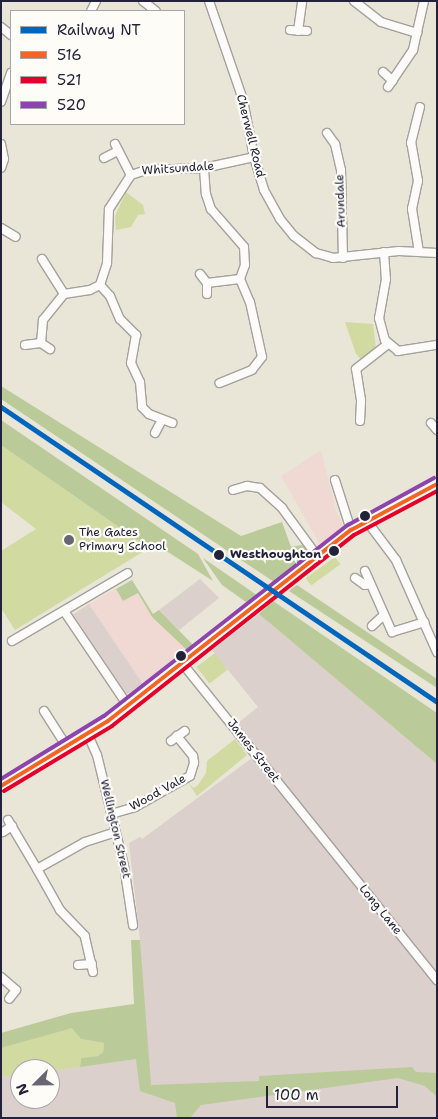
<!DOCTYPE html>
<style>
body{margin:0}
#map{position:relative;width:438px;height:1119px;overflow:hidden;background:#e9e5d7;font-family:"Shantell Sans",sans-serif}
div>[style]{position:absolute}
.built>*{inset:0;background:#f1d9d3}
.industrial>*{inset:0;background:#dcd0cd;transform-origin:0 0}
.green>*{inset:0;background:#d0daa1;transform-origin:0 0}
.forest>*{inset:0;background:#baca99}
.roads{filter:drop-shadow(1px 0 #a4a19d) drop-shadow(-1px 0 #a4a19d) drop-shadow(0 1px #a4a19d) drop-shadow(0 -1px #a4a19d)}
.street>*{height:8px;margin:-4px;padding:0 4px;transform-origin:4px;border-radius:4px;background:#fcfbf9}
.secondary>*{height:10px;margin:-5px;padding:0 5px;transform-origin:5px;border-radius:5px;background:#fcfbf9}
.bus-1>*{height:4px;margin:-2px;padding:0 2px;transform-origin:2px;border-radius:2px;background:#f26522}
.bus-2>*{height:4px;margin:-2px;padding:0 2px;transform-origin:2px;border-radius:2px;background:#e4002b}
.bus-3>*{height:4px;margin:-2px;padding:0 2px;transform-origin:2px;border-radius:2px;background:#8e44ad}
.rail-1>*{height:5px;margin:-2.5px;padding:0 2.5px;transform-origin:2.5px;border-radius:2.5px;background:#0065bd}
.dots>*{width:14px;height:14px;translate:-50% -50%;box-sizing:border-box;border:2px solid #fdfcf7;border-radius:50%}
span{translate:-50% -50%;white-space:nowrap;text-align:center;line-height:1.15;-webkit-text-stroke:4.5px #fdfcf7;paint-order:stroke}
.street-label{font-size:12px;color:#22223b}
.poi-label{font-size:12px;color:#22223b}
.left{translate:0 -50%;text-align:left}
.stop-label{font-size:12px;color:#22223b;font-weight:700}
.frame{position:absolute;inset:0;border:2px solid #22223b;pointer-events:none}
.legend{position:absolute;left:10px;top:10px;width:175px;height:115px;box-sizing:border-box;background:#fdfcf7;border:1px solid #a5a5ac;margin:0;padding:6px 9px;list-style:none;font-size:15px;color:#22223b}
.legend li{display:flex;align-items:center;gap:10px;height:25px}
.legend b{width:25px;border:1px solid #a5a5ac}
.north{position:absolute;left:10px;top:1059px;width:50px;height:50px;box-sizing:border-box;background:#fdfcf7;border:1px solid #a5a5ac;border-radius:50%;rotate:247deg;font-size:14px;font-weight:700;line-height:20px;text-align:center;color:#22223b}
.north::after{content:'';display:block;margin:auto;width:18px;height:22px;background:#686672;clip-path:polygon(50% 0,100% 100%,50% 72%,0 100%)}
.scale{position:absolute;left:266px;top:1086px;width:132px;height:22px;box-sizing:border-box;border:2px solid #22223b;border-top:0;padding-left:6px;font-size:15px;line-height:18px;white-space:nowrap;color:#22223b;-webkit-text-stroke:4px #fdfcf7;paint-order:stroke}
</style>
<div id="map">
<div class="built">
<div style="clip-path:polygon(321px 450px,336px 511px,344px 528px,321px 546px,281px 476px)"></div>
<div style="clip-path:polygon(116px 589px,123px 601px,138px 593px,152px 617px,187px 650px,143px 683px,89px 604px)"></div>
</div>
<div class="industrial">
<div style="clip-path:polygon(200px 579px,219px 598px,179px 630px,159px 610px)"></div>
<div style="left:89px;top:604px;width:96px;height:19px;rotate:56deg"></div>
<div style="clip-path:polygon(259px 614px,437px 764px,437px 1118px,1px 1118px,1px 1077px,20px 1075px,20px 1099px,50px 1099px,50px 1071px,147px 1057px,140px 940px,129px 843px,140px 837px,142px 839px,260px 752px,237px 724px,258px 707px,212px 650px)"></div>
</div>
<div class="green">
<div style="clip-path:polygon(126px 192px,143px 205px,145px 214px,138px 215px,131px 227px,116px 230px,115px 216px)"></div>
<div style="clip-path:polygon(345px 322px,373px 324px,376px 349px,361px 359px,356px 354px)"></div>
<div style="clip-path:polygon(1px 445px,149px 548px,15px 630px,1px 608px,1px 551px,36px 529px,1px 502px)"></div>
<div style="left:335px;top:557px;width:9px;height:36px;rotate:54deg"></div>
<div style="left:215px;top:653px;width:21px;height:23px;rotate:53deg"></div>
<div style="clip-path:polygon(235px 739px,247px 755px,197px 796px,189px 784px,194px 788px,198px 785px,206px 773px,207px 761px)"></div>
<div style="clip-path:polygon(72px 1027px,81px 1039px,104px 1043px,103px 1052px,98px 1056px,81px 1058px,80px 1067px,50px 1071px,20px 1069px,20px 1075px,1px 1077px,1px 1048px)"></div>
</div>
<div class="forest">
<div style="clip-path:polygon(1px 386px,241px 536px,282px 522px,291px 547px,302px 545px,310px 553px,274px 582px,1px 399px)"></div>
<div style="clip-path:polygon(1px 420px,198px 554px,213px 581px,154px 543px,149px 548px,1px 445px)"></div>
<div style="clip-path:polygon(203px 558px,258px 596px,246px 602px,222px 585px)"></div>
<div style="clip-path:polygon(132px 580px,153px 614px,159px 610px,195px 647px,187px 650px,152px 617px,138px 593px,123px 601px,116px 589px)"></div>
<div style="clip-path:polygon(297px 585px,437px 679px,437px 688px,289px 591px)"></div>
<div style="clip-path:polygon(273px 601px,437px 713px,437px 764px,259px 614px)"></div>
<div style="clip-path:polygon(131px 940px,140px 940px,151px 1085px,259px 1081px,259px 1076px,412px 1067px,416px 1072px,437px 1073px,437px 1097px,425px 1086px,398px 1078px,201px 1105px,190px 1118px,177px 1118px,175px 1103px,140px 1091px,136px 1059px,80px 1067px,81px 1058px,98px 1056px,103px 1052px,104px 1043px,81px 1039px,72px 1028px,1px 1048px,1px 1033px,71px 1013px,134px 1004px)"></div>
</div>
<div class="roads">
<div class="street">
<div style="left:143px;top:1px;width:16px;rotate:38deg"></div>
<div style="left:209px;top:1px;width:105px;rotate:71deg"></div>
<div style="left:243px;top:100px;width:58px;rotate:79.1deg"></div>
<div style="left:254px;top:157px;width:34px;rotate:73deg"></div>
<div style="left:264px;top:190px;width:33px;rotate:61deg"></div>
<div style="left:280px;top:219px;width:22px;rotate:51deg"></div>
<div style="left:294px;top:236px;width:28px;rotate:38deg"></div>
<div style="left:316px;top:253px;width:18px;rotate:16deg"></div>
<div style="left:333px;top:258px;width:66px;rotate:-6.1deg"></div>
<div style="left:399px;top:251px;width:38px;rotate:3deg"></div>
<div style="left:354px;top:1px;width:34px;rotate:38deg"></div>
<div style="left:381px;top:22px;width:38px;rotate:17deg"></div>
<div style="left:91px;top:11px;width:11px;rotate:-63deg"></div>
<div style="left:1px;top:27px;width:13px;rotate:39deg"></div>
<div style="left:290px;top:30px;width:17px;rotate:3deg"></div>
<div style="left:298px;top:31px;width:30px;rotate:-82deg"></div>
<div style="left:383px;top:72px;width:13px;rotate:42deg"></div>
<div style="left:388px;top:87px;width:45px;rotate:-56deg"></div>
<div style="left:413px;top:50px;width:50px;rotate:-77.3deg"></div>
<div style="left:1px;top:102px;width:31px;rotate:-71deg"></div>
<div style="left:327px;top:133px;width:14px;rotate:54deg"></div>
<div style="left:335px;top:144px;width:27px;rotate:77deg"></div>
<div style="left:341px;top:170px;width:88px;rotate:88.7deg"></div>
<div style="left:1px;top:144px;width:15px;rotate:79deg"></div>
<div style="left:4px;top:159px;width:9px;rotate:108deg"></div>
<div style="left:115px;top:144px;width:35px;rotate:63deg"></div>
<div style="left:104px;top:158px;width:16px;rotate:-27deg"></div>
<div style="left:204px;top:168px;width:26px;rotate:86deg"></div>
<div style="left:206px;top:194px;width:16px;rotate:72deg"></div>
<div style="left:211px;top:209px;width:50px;rotate:49deg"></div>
<div style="left:244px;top:247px;width:18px;rotate:87deg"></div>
<div style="left:245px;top:265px;width:15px;rotate:110deg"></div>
<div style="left:240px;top:279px;width:25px;rotate:67deg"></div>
<div style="left:250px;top:302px;width:56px;rotate:77.7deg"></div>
<div style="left:262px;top:357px;width:16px;rotate:128deg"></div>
<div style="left:252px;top:370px;width:35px;rotate:158deg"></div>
<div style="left:1px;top:228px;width:17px;rotate:31deg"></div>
<div style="left:384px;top:252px;width:27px;rotate:86deg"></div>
<div style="left:386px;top:279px;width:40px;rotate:100deg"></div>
<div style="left:379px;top:318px;width:23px;rotate:75deg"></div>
<div style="left:385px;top:340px;width:17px;rotate:40deg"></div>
<div style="left:398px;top:351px;width:39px;rotate:-9deg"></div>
<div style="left:419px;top:252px;width:44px;rotate:-99.2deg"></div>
<div style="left:412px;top:209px;width:29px;rotate:-78deg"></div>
<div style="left:418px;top:181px;width:39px;rotate:-100deg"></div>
<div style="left:411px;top:143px;width:37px;rotate:-76deg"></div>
<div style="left:42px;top:259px;width:41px;rotate:57.8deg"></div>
<div style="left:64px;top:294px;width:26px;rotate:-9deg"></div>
<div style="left:90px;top:290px;width:11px;rotate:-27deg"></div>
<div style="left:100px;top:285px;width:23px;rotate:-72deg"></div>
<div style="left:107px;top:263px;width:54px;rotate:-87.9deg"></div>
<div style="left:109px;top:209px;width:40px;rotate:-57.1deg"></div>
<div style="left:131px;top:175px;width:16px;rotate:-18deg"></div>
<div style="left:146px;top:170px;width:58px;rotate:-2deg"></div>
<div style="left:204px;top:168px;width:51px;rotate:-12.4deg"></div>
<div style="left:200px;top:274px;width:11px;rotate:52deg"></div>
<div style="left:207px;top:283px;width:11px;rotate:90deg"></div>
<div style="left:207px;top:283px;width:33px;rotate:-7deg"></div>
<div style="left:100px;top:285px;width:15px;rotate:48deg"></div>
<div style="left:110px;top:296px;width:25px;rotate:67deg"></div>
<div style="left:120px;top:319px;width:23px;rotate:45deg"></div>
<div style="left:136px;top:335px;width:28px;rotate:100deg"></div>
<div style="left:131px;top:363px;width:21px;rotate:65deg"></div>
<div style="left:140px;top:382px;width:25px;rotate:85deg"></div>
<div style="left:142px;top:407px;width:10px;rotate:45deg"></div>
<div style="left:149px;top:414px;width:25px;rotate:21deg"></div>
<div style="left:41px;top:343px;width:23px;rotate:-85deg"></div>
<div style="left:43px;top:320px;width:33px;rotate:-51deg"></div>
<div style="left:25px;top:345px;width:16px;rotate:-7deg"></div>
<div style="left:41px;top:343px;width:11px;rotate:34deg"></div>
<div style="left:360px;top:421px;width:21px;rotate:-87deg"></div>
<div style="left:361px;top:400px;width:31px;rotate:-99deg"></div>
<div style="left:356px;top:369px;width:41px;rotate:-38deg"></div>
<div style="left:431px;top:423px;width:9px;rotate:49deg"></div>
<div style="left:155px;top:433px;width:15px;rotate:-62deg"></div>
<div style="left:335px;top:480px;width:52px;rotate:72.3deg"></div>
<div style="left:233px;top:490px;width:15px;rotate:-16deg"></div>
<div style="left:247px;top:486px;width:13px;rotate:9deg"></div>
<div style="left:260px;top:488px;width:30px;rotate:42deg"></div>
<div style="left:282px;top:508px;width:59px;rotate:53.9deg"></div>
<div style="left:366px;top:520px;width:50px;rotate:53.1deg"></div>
<div style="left:396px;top:560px;width:101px;rotate:66deg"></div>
<div style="left:365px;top:571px;width:67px;rotate:66.1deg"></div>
<div style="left:392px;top:632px;width:34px;rotate:-17deg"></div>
<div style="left:355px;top:578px;width:12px;rotate:35deg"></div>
<div style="left:365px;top:585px;width:5px;rotate:-11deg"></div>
<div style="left:64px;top:611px;width:115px;rotate:56deg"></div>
<div style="left:372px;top:626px;width:16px;rotate:-43deg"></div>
<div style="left:12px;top:641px;width:134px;rotate:-30.4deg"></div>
<div style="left:182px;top:663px;width:407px;rotate:51.2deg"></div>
<div style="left:44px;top:711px;width:43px;rotate:57.4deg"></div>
<div style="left:88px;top:735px;width:22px;rotate:66deg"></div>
<div style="left:97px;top:755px;width:114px;rotate:76.3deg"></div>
<div style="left:124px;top:866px;width:60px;rotate:81.3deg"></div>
<div style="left:171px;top:741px;width:17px;rotate:-36deg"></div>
<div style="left:111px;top:814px;width:25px;rotate:-16deg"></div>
<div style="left:135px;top:807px;width:63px;rotate:-29.4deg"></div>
<div style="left:190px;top:776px;width:14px;rotate:-73deg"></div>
<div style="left:194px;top:763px;width:7px;rotate:-98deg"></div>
<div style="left:193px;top:756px;width:26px;rotate:-129deg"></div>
<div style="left:8px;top:820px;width:57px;rotate:59.4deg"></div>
<div style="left:3px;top:832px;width:11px;rotate:-34deg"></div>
<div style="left:78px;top:965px;width:14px;rotate:-4deg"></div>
<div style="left:93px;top:972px;width:37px;rotate:-103deg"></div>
<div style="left:85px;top:936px;width:36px;rotate:-134deg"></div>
<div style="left:60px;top:910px;width:47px;rotate:-119.3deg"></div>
<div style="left:37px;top:869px;width:55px;rotate:-29.4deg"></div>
<div style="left:85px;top:842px;width:32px;rotate:-18deg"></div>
<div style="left:1px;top:977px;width:20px;rotate:41deg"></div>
<div style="left:16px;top:990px;width:11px;rotate:128deg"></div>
</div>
<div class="secondary">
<div style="left:1px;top:786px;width:125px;rotate:-31.3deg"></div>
<div style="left:108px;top:721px;width:309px;rotate:-38.2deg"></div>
<div style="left:351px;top:530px;width:98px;rotate:-28.1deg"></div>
</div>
</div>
<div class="bus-1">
<div style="left:1px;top:786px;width:125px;rotate:-31.3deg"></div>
<div style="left:108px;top:721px;width:309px;rotate:-38.2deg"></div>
<div style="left:351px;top:530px;width:98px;rotate:-28.1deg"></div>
</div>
<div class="bus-2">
<div style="left:4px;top:791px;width:126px;rotate:-31deg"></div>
<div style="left:112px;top:726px;width:308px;rotate:-38.3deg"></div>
<div style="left:354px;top:535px;width:94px;rotate:-27.9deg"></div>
</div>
<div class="bus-3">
<div style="left:1px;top:779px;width:121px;rotate:-31.5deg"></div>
<div style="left:104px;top:716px;width:310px;rotate:-38.1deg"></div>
<div style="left:348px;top:525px;width:98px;rotate:-28.7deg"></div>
</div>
<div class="rail-1">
<div style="left:1px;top:407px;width:526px;rotate:34.08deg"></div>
</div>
<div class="dots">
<div style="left:365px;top:516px;background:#22223b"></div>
<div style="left:69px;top:540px;background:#686672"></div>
<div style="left:334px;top:551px;background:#22223b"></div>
<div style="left:219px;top:555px;background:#22223b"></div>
<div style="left:181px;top:656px;background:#22223b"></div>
</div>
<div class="street-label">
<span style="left:250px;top:136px;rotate:76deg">Cherwell Road</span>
<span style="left:178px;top:169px;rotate:-4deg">Whitsundale</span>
<span style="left:341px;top:201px;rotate:-92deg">Arundale</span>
<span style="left:253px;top:751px;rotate:52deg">James Street</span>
<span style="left:158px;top:793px;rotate:-29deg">Wood Vale</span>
<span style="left:115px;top:829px;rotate:77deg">Wellington Street</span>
<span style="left:380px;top:910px;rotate:51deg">Long Lane</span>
</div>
<div class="poi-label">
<span class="left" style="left:79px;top:540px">The Gates<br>Primary School</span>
</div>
<div class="stop-label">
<span class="left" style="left:230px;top:555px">Westhoughton</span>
</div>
<div class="frame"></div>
<ul class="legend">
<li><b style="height:6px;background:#0065bd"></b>Railway NT</li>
<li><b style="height:6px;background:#f26522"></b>516</li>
<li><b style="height:6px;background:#e4002b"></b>521</li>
<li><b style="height:6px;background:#8e44ad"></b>520</li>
</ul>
<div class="north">N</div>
<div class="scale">100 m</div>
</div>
